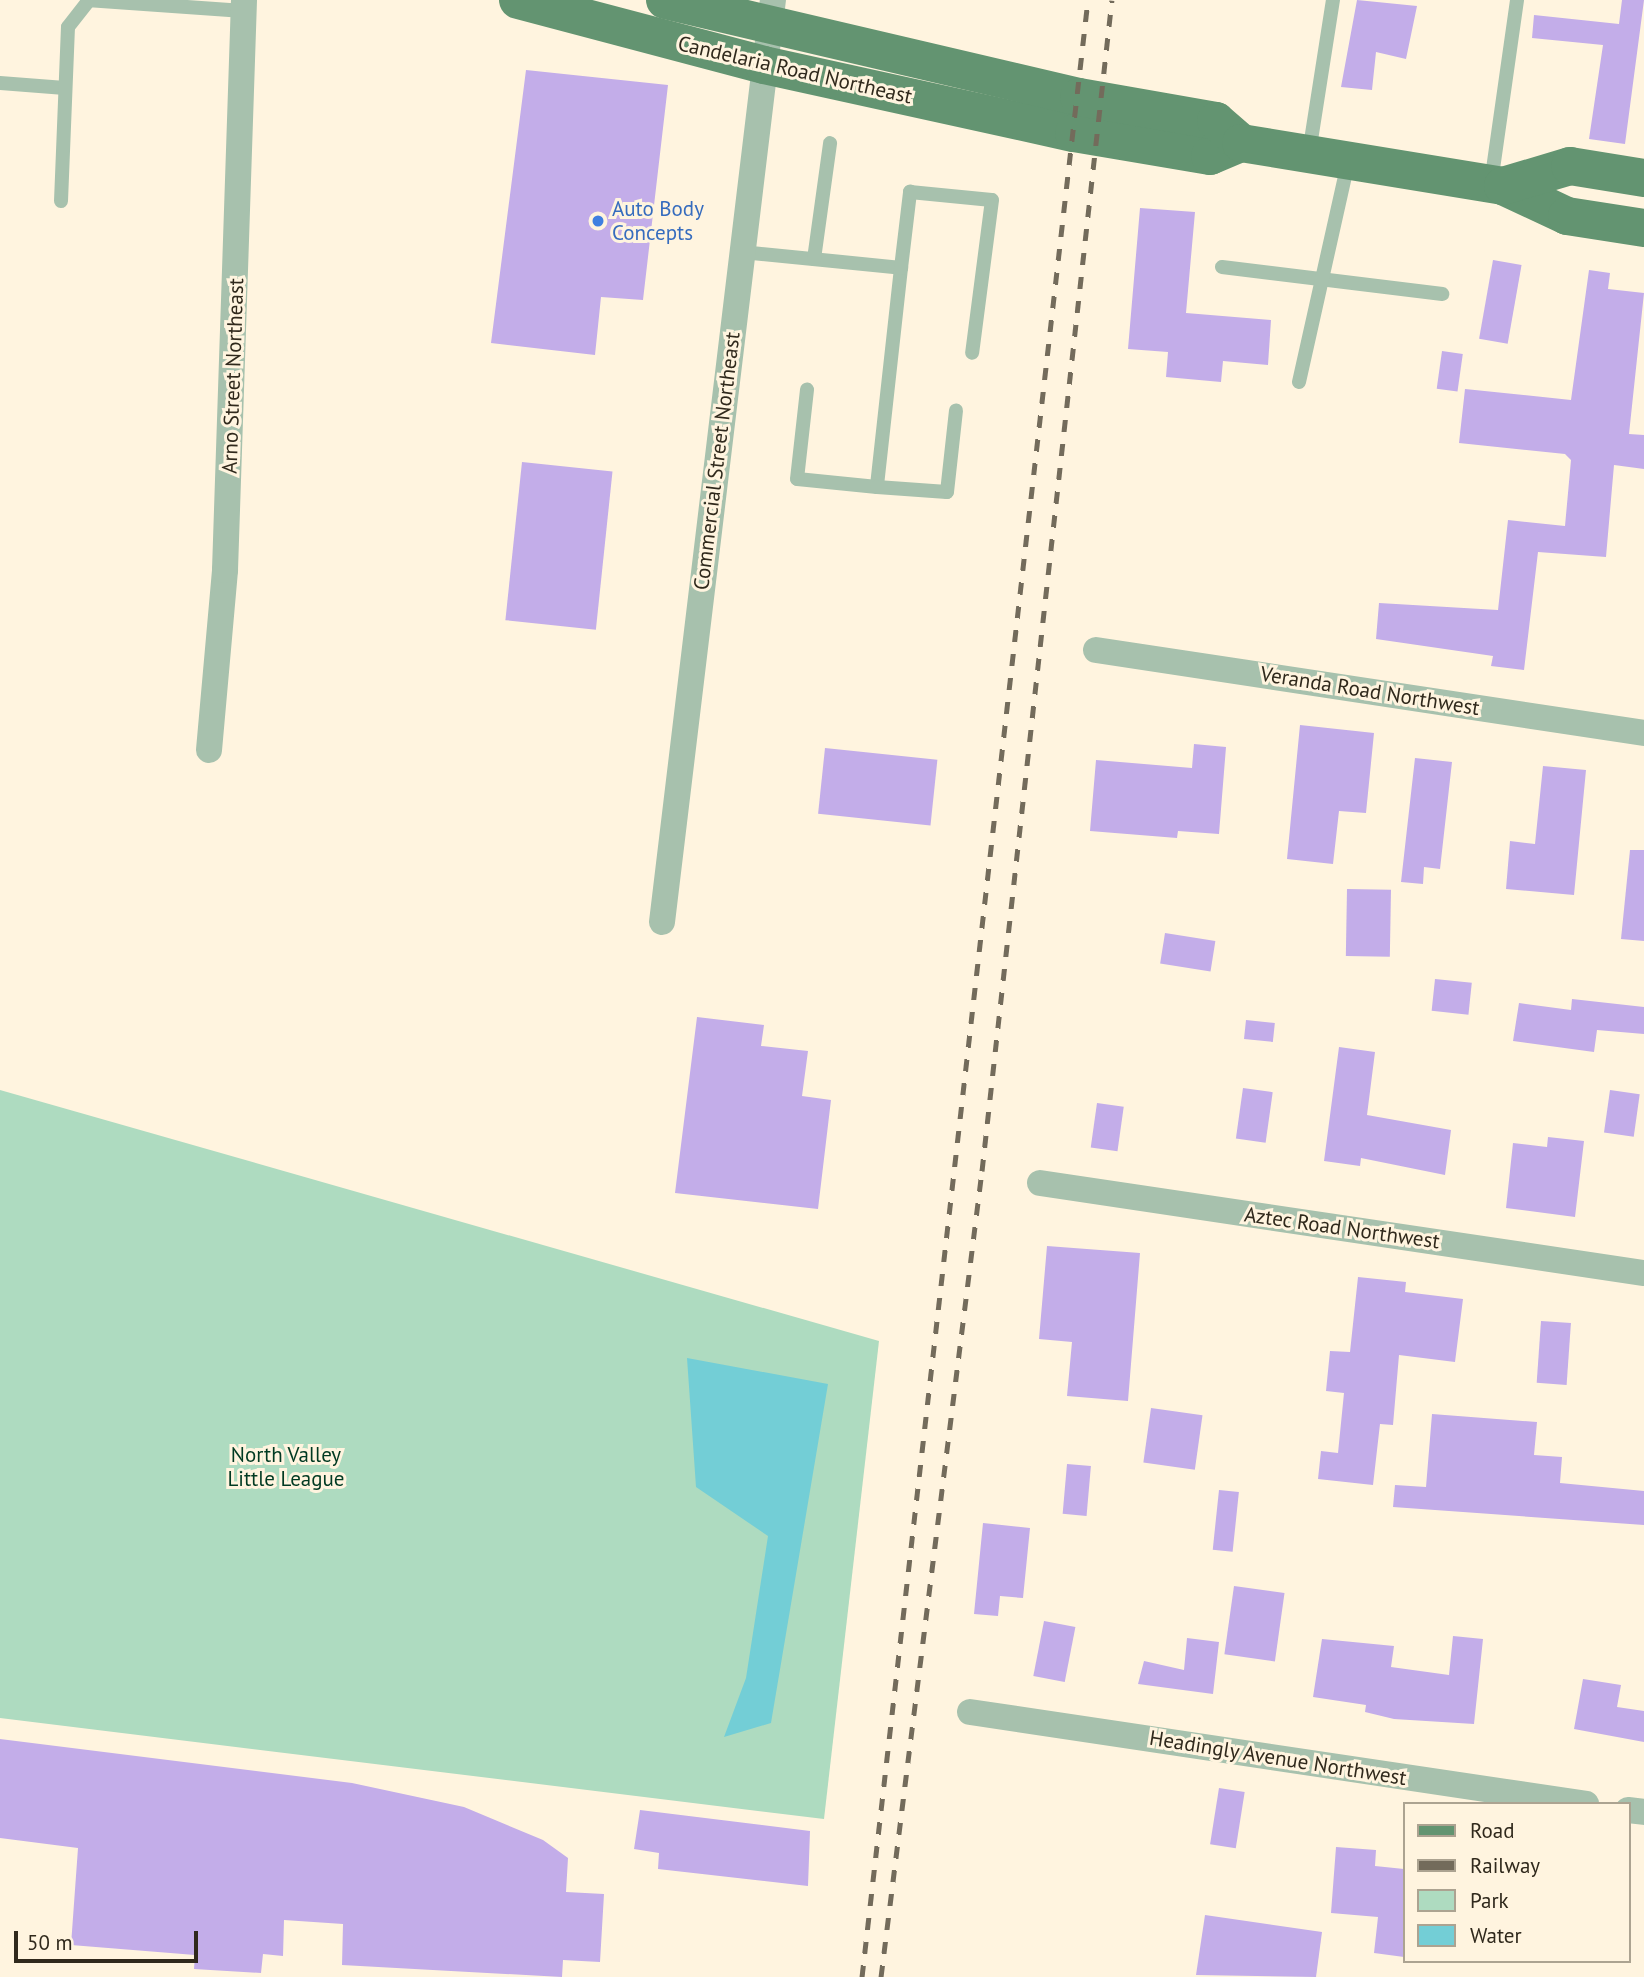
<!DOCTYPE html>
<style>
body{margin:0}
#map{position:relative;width:1644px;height:1977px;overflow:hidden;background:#fff4df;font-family:"PT Sans",sans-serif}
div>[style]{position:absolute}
.green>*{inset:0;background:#aedbc0}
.water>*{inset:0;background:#73ced6}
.building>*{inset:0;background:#c3ade9;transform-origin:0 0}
.lane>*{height:14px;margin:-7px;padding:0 7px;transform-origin:7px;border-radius:7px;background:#a7c1ad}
.street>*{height:26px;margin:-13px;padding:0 13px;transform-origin:13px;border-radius:13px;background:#a7c1ad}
.primary>*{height:38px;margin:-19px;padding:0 19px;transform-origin:19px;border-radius:19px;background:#639471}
.rail>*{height:5px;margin-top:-2.5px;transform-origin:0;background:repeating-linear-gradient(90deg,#736b5b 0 12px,transparent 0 24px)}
.dots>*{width:19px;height:19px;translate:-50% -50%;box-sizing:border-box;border:4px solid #fff4df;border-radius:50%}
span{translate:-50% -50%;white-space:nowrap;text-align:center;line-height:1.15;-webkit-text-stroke:6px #fff4df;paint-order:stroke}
.street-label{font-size:21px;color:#30291c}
.shop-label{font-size:21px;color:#366cbe}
.left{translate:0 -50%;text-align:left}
.park-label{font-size:21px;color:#013a22}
.legend{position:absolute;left:1403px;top:1802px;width:228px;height:161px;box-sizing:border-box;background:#fff4df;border:2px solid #aca391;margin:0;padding:9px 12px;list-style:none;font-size:21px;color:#30291c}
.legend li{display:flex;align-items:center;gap:14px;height:35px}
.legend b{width:35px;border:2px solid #aca391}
.scale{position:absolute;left:14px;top:1931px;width:184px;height:32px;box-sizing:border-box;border:4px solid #30291c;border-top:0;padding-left:9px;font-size:21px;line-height:24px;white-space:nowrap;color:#30291c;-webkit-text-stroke:5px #fff4df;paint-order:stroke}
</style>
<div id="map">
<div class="green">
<div style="clip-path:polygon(0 1090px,879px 1341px,824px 1819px,0 1718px)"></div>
</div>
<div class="water">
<div style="clip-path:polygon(687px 1358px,828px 1384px,771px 1723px,724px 1737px,746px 1678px,768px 1536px,696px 1487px)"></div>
</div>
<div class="building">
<div style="clip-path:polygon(1357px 0,1417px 6px,1406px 59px,1376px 52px,1372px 90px,1341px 87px)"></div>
<div style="clip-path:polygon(1622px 0,1644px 0,1625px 144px,1589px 139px,1603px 45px,1532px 38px,1534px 15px,1619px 24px)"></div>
<div style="clip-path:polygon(526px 70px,668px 85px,643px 300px,601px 297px,595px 355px,491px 343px)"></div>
<div style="clip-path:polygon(1140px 208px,1195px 212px,1186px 313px,1271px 320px,1268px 365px,1223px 361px,1221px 382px,1166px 377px,1168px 352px,1128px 349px)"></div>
<div style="left:1493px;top:260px;width:29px;height:80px;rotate:10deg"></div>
<div style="clip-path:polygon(1589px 270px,1610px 273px,1608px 289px,1644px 293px,1629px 434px,1644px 435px,1644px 469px,1614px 465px,1606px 557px,1538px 552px,1524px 670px,1491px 666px,1493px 656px,1376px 639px,1379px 603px,1498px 610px,1508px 520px,1565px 526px,1571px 460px,1565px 454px,1459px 443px,1465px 389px,1571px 400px)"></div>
<div style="left:1442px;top:351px;width:21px;height:38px;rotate:8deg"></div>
<div style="left:522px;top:462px;width:91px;height:159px;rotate:6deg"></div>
<div style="clip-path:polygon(1300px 725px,1374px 733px,1366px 813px,1339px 811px,1333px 864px,1287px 859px)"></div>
<div style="clip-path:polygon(1194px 744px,1226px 747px,1219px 834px,1178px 831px,1177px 838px,1090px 831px,1096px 760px,1192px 768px)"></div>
<div style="left:825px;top:748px;width:113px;height:66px;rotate:6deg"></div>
<div style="clip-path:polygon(1415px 758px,1452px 762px,1440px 869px,1424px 867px,1423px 884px,1401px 882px)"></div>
<div style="clip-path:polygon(1543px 766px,1586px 770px,1574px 895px,1506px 889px,1510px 841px,1535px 844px)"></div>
<div style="clip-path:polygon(1630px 850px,1644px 850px,1644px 941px,1621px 939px)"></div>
<div style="left:1347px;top:889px;width:44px;height:67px;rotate:1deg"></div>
<div style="left:1165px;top:933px;width:51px;height:31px;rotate:9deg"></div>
<div style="left:1435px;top:979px;width:37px;height:32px;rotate:6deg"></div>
<div style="clip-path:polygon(1572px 999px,1644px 1007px,1644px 1034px,1597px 1030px,1594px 1052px,1513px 1041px,1519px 1003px,1571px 1010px)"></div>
<div style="clip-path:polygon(697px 1017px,764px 1025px,761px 1046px,808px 1051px,802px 1096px,831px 1100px,818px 1209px,675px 1193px)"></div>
<div style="left:1246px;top:1020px;width:29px;height:19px;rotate:6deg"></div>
<div style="clip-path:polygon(1339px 1047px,1375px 1052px,1367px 1115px,1451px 1130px,1445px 1175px,1361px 1158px,1360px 1166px,1324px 1161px)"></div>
<div style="left:1243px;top:1088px;width:30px;height:51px;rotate:8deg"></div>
<div style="left:1610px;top:1090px;width:30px;height:43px;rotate:8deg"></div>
<div style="left:1097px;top:1103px;width:27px;height:45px;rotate:8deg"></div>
<div style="clip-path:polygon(1548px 1137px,1584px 1141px,1575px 1217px,1506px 1208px,1513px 1143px,1547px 1147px)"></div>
<div style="clip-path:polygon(1047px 1246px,1140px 1253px,1128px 1401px,1067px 1396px,1072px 1342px,1039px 1339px)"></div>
<div style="clip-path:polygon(1358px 1277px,1406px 1282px,1405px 1292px,1463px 1299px,1455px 1362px,1399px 1355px,1393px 1425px,1380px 1424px,1373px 1485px,1318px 1479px,1321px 1451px,1338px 1453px,1344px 1393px,1326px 1391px,1330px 1351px,1350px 1352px)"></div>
<div style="left:1541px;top:1321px;width:30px;height:62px;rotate:4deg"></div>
<div style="left:1151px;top:1408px;width:52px;height:55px;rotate:8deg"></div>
<div style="clip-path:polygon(1432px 1414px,1537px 1422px,1534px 1455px,1562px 1457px,1560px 1483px,1644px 1491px,1644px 1525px,1393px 1507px,1395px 1485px,1426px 1487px)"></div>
<div style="left:1067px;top:1464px;width:24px;height:50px;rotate:5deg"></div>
<div style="left:1219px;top:1490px;width:20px;height:60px;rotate:6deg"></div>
<div style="clip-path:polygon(983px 1523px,1030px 1528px,1023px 1598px,1000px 1596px,998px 1616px,974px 1614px)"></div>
<div style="left:1234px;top:1586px;width:51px;height:69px;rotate:8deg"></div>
<div style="left:1044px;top:1621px;width:32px;height:56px;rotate:11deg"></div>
<div style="clip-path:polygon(1453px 1636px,1483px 1639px,1474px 1724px,1394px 1719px,1365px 1712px,1366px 1705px,1313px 1697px,1322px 1639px,1394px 1646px,1391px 1667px,1449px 1675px)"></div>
<div style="clip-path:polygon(1187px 1638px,1219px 1642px,1213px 1694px,1138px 1684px,1144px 1661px,1184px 1670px)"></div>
<div style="clip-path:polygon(1583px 1679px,1621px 1685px,1617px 1707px,1644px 1711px,1644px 1742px,1574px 1729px)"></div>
<div style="clip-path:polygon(0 1739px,352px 1783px,464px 1807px,543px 1840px,568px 1858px,566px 1892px,604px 1894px,600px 1962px,563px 1960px,562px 1977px,342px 1965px,343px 1924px,284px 1920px,283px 1956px,263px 1954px,261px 1973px,194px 1969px,195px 1955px,71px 1945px,78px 1848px,0 1838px)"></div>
<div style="left:1219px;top:1788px;width:26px;height:57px;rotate:9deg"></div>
<div style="clip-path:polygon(640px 1810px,810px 1831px,808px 1886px,658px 1869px,659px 1853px,634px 1849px)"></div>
<div style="clip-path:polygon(1336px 1847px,1376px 1850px,1375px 1866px,1404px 1869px,1404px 1957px,1374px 1953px,1378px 1917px,1331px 1913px)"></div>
<div style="clip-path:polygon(1205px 1915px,1322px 1932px,1316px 1977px,1196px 1975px)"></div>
</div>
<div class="lane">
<div style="left:87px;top:0;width:157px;rotate:4deg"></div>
<div style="left:0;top:83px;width:65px;rotate:4.4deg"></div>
<div style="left:1309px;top:153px;width:155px;rotate:-81.1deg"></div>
<div style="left:1491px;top:183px;width:185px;rotate:-81.9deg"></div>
<div style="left:61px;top:201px;width:174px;rotate:-87.7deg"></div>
<div style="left:68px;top:27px;width:31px;rotate:-52deg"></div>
<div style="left:742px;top:252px;width:160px;rotate:5.7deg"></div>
<div style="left:901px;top:268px;width:220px;rotate:96.3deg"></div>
<div style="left:877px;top:487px;width:80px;rotate:-174.3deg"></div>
<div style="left:797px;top:479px;width:90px;rotate:-83.6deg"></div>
<div style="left:814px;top:259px;width:117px;rotate:-82.1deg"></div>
<div style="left:1222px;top:267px;width:222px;rotate:7deg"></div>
<div style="left:901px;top:268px;width:77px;rotate:-83.2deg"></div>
<div style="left:910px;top:192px;width:82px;rotate:5.6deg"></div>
<div style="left:992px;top:200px;width:154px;rotate:97.4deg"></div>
<div style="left:1299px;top:382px;width:225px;rotate:-77.4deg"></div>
<div style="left:877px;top:487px;width:70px;rotate:4.1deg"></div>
<div style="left:947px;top:492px;width:82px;rotate:-83.7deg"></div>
</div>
<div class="street">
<div style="left:1096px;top:650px;width:554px;rotate:8.61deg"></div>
<div style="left:209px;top:750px;width:181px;rotate:-84.9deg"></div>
<div style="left:225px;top:570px;width:570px;rotate:-88.09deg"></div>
<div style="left:662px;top:922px;width:929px;rotate:-83.14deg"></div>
<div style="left:1040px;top:1183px;width:611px;rotate:8.48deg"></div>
<div style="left:970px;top:1712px;width:623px;rotate:8.49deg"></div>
<div style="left:1628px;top:1810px;width:16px;rotate:7deg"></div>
</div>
<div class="primary">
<div style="left:518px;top:0;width:254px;rotate:14.8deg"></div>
<div style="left:764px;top:65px;width:317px;rotate:12.4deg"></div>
<div style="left:1074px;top:133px;width:138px;rotate:9.6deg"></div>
<div style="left:1210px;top:156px;width:34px;rotate:-23deg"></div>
<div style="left:665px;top:0;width:425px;rotate:13.2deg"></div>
<div style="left:1079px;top:97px;width:139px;rotate:9.9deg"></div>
<div style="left:1216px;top:121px;width:33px;rotate:41deg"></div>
<div style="left:1241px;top:143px;width:266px;rotate:9.3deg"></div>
<div style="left:1503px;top:186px;width:71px;rotate:25.1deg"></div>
<div style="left:1567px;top:216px;width:78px;rotate:8.9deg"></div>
<div style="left:1503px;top:186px;width:70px;rotate:-16.6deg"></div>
<div style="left:1570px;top:166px;width:75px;rotate:9.2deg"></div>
</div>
<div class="rail">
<div style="left:862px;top:1977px;width:1990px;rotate:-83.48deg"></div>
<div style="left:881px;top:1977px;width:812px;rotate:-82.86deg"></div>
<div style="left:982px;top:1171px;width:1178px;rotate:-83.67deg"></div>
</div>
<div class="dots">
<div style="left:598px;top:221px;background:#3f7fe0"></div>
</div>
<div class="street-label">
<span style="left:795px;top:70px;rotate:13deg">Candelaria Road Northeast</span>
<span style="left:233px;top:376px;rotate:-88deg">Arno Street Northeast</span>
<span style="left:717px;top:461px;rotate:-83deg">Commercial Street Northeast</span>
<span style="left:1370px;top:691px;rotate:9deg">Veranda Road Northwest</span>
<span style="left:1342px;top:1228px;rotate:8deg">Aztec Road Northwest</span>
<span style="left:1278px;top:1758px;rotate:9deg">Headingly Avenue Northwest</span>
</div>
<div class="shop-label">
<span class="left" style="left:612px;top:221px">Auto Body<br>Concepts</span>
</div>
<div class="park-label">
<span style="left:286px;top:1467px">North Valley<br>Little League</span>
</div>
<ul class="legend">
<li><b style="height:9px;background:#639471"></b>Road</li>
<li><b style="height:9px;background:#736b5b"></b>Railway</li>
<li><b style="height:19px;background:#aedbc0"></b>Park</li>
<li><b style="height:19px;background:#73ced6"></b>Water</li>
</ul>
<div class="scale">50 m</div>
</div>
